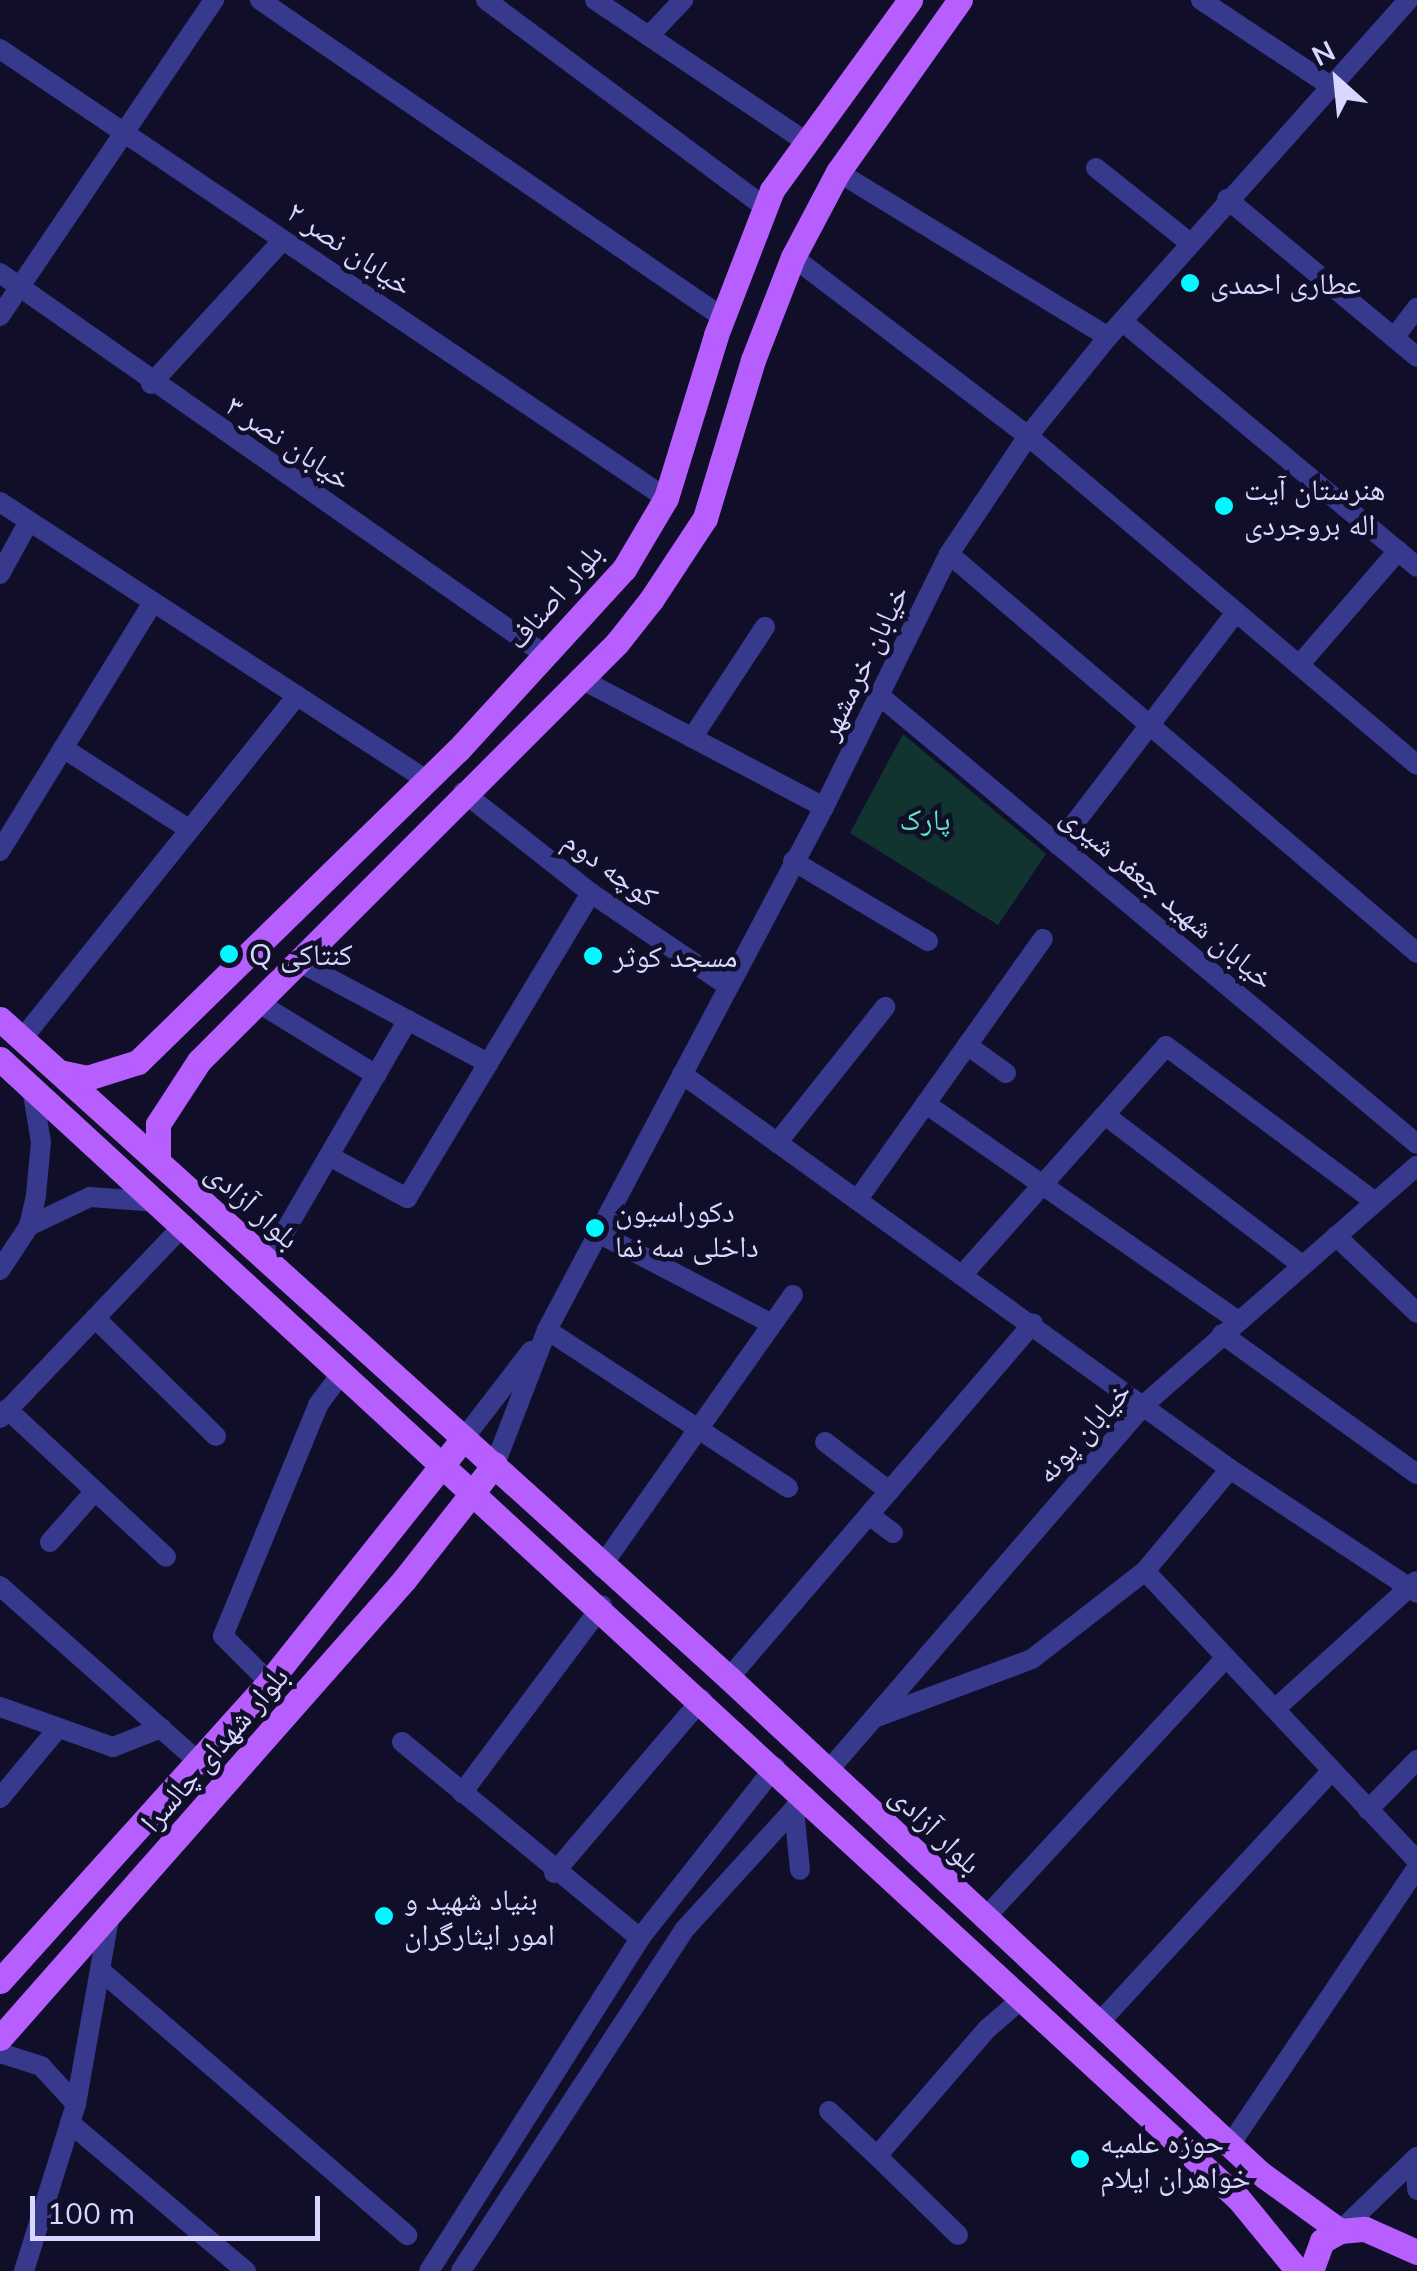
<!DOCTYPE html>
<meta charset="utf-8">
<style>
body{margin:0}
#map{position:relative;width:1417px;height:2271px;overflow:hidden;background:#110e2a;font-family:Mulish,"Noto Naskh Arabic",sans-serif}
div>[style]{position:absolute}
.green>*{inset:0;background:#113431}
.minor>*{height:20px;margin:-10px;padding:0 10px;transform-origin:10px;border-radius:10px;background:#36398c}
.major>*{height:25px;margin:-12.5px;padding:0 12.5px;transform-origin:12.5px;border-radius:12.5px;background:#b75eff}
.dots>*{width:28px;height:28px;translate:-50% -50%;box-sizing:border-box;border:5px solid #110e2a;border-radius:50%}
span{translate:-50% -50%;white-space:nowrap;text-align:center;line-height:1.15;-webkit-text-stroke:9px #110e2a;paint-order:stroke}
.street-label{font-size:30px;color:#d9d7ff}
.poi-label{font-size:30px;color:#d9d7ff}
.left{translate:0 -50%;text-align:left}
.park-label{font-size:30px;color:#59e9bb}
.north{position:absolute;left:1287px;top:30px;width:100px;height:100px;-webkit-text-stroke:8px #110e2a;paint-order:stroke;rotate:333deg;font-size:28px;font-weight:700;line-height:40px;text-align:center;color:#d9d7ff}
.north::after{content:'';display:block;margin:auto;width:35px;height:45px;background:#d9d7ff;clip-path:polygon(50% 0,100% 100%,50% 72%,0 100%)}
.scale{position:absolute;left:30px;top:2196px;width:290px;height:45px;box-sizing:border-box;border:5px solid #d9d7ff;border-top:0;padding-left:12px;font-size:30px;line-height:35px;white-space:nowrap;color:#d9d7ff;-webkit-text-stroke:8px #110e2a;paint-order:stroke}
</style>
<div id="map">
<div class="green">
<div style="clip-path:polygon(903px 734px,1046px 854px,998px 925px,850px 833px)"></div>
</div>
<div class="minor">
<div style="left:260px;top:0;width:560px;rotate:34.46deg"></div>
<div style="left:486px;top:0;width:347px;rotate:36.6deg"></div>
<div style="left:595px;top:0;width:254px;rotate:33.9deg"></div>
<div style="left:1201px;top:0;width:154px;rotate:33.6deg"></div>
<div style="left:649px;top:36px;width:50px;rotate:-46.6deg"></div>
<div style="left:0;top:49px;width:803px;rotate:33.99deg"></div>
<div style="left:1096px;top:168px;width:120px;rotate:38.6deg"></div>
<div style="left:838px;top:172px;width:316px;rotate:31.4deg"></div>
<div style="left:1227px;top:199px;width:247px;rotate:39.7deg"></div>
<div style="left:793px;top:257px;width:295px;rotate:37.3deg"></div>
<div style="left:1028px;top:436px;width:509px;rotate:40.22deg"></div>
<div style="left:0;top:273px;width:668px;rotate:35deg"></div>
<div style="left:0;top:316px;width:382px;rotate:-55.9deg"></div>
<div style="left:1122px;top:321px;width:384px;rotate:39.8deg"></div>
<div style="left:1394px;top:338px;width:38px;rotate:-53deg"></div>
<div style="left:151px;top:384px;width:195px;rotate:-47.5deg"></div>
<div style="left:0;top:502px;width:511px;rotate:33.1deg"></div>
<div style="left:949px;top:554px;width:615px;rotate:40.45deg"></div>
<div style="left:0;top:574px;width:60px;rotate:-61.3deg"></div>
<div style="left:1300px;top:664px;width:150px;rotate:-49.1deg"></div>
<div style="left:579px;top:678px;width:277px;rotate:27.8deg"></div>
<div style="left:880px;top:696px;width:699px;rotate:39.84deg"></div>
<div style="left:692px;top:738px;width:133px;rotate:-56.7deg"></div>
<div style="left:63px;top:748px;width:151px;rotate:32.8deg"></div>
<div style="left:463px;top:792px;width:163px;rotate:38.3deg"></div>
<div style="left:591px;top:893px;width:166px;rotate:34.2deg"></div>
<div style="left:1058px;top:845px;width:293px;rotate:-52.6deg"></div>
<div style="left:0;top:851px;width:292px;rotate:-58.4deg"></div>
<div style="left:793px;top:861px;width:157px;rotate:30.7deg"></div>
<div style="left:297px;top:961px;width:217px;rotate:28.1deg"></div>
<div style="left:257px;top:1002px;width:140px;rotate:31.5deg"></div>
<div style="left:22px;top:1039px;width:440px;rotate:-51.3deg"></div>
<div style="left:967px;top:1045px;width:48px;rotate:35.7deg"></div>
<div style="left:682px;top:1074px;width:676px;rotate:35.78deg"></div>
<div style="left:1230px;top:1469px;width:133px;rotate:129.8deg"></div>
<div style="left:1145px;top:1571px;width:143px;rotate:142.1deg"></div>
<div style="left:1032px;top:1659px;width:169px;rotate:159.5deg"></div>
<div style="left:926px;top:1104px;width:380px;rotate:34.8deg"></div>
<div style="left:1105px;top:1115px;width:248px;rotate:37.3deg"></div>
<div style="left:777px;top:1143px;width:174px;rotate:-51.5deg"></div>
<div style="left:329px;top:1156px;width:89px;rotate:28.3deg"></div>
<div style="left:407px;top:1198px;width:356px;rotate:-58.9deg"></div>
<div style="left:858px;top:1199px;width:319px;rotate:-54.6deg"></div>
<div style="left:29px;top:1226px;width:68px;rotate:-25.4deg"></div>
<div style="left:90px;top:1197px;width:68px;rotate:4.2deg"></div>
<div style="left:598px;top:1233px;width:196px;rotate:27.6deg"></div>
<div style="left:1336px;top:1236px;width:112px;rotate:43.5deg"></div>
<div style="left:267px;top:1262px;width:280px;rotate:-59.8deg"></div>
<div style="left:0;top:1270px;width:53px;rotate:-56.6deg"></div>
<div style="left:29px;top:1226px;width:32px;rotate:-77deg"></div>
<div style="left:36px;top:1195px;width:53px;rotate:-84.6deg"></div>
<div style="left:41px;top:1142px;width:55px;rotate:-99.5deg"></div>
<div style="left:963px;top:1274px;width:305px;rotate:-48.3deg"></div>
<div style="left:1166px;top:1046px;width:261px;rotate:36.7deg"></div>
<div style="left:95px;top:1318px;width:169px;rotate:44.3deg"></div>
<div style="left:547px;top:1330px;width:288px;rotate:33.2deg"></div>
<div style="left:1222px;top:1334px;width:240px;rotate:35.7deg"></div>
<div style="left:7px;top:1409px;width:217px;rotate:42.9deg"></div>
<div style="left:0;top:1418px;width:265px;rotate:-46.4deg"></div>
<div style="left:464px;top:1438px;width:110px;rotate:-52.4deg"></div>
<div style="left:825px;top:1442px;width:81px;rotate:37.4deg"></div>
<div style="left:495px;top:1464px;width:144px;rotate:-68.8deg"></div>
<div style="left:547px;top:1330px;width:592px;rotate:-62.09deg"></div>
<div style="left:824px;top:807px;width:282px;rotate:-63.7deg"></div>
<div style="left:949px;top:554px;width:142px;rotate:-56.2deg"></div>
<div style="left:1028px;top:436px;width:127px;rotate:-51.1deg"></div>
<div style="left:1108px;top:337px;width:451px;rotate:-48.3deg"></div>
<div style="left:1230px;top:1469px;width:224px;rotate:33.5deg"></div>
<div style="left:869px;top:1515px;width:30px;rotate:37deg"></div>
<div style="left:50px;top:1542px;width:68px;rotate:-48.6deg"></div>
<div style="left:601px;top:1567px;width:333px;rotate:-54.8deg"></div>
<div style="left:1145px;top:1571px;width:398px;rotate:46.8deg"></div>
<div style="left:0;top:1586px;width:264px;rotate:41.5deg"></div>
<div style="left:729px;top:1678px;width:467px;rotate:-49.4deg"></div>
<div style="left:269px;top:1682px;width:65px;rotate:-135deg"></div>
<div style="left:223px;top:1636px;width:250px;rotate:-67.6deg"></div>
<div style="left:318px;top:1405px;width:42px;rotate:-53.7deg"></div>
<div style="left:0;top:1707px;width:120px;rotate:19.5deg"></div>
<div style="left:113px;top:1747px;width:52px;rotate:-21.6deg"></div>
<div style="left:1275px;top:1709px;width:190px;rotate:-42.2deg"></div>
<div style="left:402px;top:1742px;width:308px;rotate:39.5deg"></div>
<div style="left:828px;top:1771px;width:486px;rotate:-49.2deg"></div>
<div style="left:1146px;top:1403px;width:360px;rotate:-41.2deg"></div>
<div style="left:462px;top:1793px;width:234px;rotate:-53.2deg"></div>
<div style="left:0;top:1798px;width:86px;rotate:-50.2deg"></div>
<div style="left:794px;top:1809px;width:61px;rotate:84.4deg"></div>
<div style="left:1368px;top:1810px;width:70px;rotate:-45.6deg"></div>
<div style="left:554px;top:1873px;width:228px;rotate:-49.6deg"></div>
<div style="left:984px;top:1919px;width:356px;rotate:-47.2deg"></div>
<div style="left:100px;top:1970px;width:406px;rotate:40.8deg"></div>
<div style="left:1098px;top:2024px;width:345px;rotate:-47.3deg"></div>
<div style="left:0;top:2053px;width:43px;rotate:17.6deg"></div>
<div style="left:41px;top:2066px;width:52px;rotate:47.4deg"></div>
<div style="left:829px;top:2111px;width:66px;rotate:43.2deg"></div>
<div style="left:70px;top:2123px;width:230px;rotate:40.1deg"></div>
<div style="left:1230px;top:2145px;width:334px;rotate:-56deg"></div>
<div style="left:1415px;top:2159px;width:31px;rotate:86deg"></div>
<div style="left:1340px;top:2231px;width:107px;rotate:-43.9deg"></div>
<div style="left:958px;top:2235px;width:113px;rotate:-135.7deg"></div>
<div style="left:877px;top:2156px;width:168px;rotate:-49.1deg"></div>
<div style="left:987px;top:2029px;width:48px;rotate:-40.7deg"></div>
<div style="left:24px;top:2271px;width:175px;rotate:-72.7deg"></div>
<div style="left:76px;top:2104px;width:189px;rotate:-79.9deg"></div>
<div style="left:429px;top:2271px;width:394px;rotate:-57.6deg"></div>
<div style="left:640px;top:1938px;width:218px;rotate:-51.7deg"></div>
<div style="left:461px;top:2271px;width:407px;rotate:-56.8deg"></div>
<div style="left:684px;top:1930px;width:181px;rotate:-47.7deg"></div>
</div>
<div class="major">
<div style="left:0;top:1019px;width:983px;rotate:42.11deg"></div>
<div style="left:729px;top:1678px;width:726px;rotate:42.99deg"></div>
<div style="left:1260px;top:2173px;width:99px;rotate:35.9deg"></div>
<div style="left:0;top:1059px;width:1682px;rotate:42.62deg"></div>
<div style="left:1238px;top:2198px;width:94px;rotate:50.6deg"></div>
<div style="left:59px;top:1072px;width:29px;rotate:12deg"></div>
<div style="left:87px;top:1078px;width:53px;rotate:-17.4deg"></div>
<div style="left:138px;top:1062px;width:447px;rotate:-44.3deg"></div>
<div style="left:458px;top:750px;width:246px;rotate:-47.5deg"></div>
<div style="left:624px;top:569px;width:82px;rotate:-59.4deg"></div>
<div style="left:666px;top:498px;width:170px;rotate:-72.9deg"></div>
<div style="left:716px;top:335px;width:155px;rotate:-68.9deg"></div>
<div style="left:772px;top:190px;width:235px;rotate:-54deg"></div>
<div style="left:158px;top:1162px;width:38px;rotate:-90deg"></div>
<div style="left:158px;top:1124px;width:75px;rotate:-56.9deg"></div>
<div style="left:199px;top:1061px;width:591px;rotate:-45deg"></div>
<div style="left:617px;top:643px;width:55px;rotate:-51.7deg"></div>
<div style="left:651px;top:600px;width:98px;rotate:-56.6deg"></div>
<div style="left:705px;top:518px;width:165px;rotate:-73.1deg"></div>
<div style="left:753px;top:360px;width:110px;rotate:-68.8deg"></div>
<div style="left:793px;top:257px;width:96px;rotate:-62.1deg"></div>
<div style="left:838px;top:172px;width:211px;rotate:-54.7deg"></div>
<div style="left:0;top:1981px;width:402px;rotate:-48deg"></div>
<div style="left:269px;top:1682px;width:312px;rotate:-51.4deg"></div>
<div style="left:0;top:2038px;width:611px;rotate:-48.58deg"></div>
<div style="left:404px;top:1580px;width:147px;rotate:-51.9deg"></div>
<div style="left:1311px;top:2271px;width:32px;rotate:-70deg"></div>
<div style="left:1322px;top:2241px;width:21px;rotate:-29deg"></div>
<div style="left:1340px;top:2231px;width:25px;rotate:-5deg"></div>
<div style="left:1365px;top:2229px;width:57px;rotate:23.9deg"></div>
</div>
<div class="dots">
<div style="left:1190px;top:283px;background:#03f8ff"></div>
<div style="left:1224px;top:506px;background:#03f8ff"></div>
<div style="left:229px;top:954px;background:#03f8ff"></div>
<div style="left:593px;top:956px;background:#03f8ff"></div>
<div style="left:595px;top:1228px;background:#03f8ff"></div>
<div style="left:384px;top:1916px;background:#03f8ff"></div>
<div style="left:1080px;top:2159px;background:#03f8ff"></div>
</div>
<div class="street-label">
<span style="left:350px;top:248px;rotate:34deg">خیابان نصر ۲</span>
<span style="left:289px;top:442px;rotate:34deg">خیابان نصر ۳</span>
<span style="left:554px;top:596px;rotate:-49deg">بلوار اصناف</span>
<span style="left:863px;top:662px;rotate:-64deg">خیابان خرمشهر</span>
<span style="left:611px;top:868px;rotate:36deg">کوچه دوم</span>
<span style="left:1168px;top:897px;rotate:40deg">خیابان شهید جعفر شیری</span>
<span style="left:253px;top:1205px;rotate:42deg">بلوار آزادی</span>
<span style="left:1083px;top:1432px;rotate:-48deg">خیابان پونه</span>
<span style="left:214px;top:1749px;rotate:-49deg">بلوار شهدای چالسرا</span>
<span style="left:936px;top:1829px;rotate:44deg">بلوار آزادی</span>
</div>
<div class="poi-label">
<span class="left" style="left:1210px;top:283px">عطاری احمدی</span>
<span class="left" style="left:1244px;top:506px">هنرستان آیت<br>اله بروجردی</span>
<span class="left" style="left:249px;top:954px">Q کنتاکی</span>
<span class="left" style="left:613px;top:956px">مسجد کوثر</span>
<span class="left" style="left:615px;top:1228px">دکوراسیون<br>داخلی سه نما</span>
<span class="left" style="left:404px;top:1916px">بنیاد شهید و<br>امور ایثارگران</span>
<span class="left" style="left:1100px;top:2159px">حوزه علمیه<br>خواهران ایلام</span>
</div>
<div class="park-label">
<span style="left:925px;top:819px">پارک</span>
</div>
<div class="north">N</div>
<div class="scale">100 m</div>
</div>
